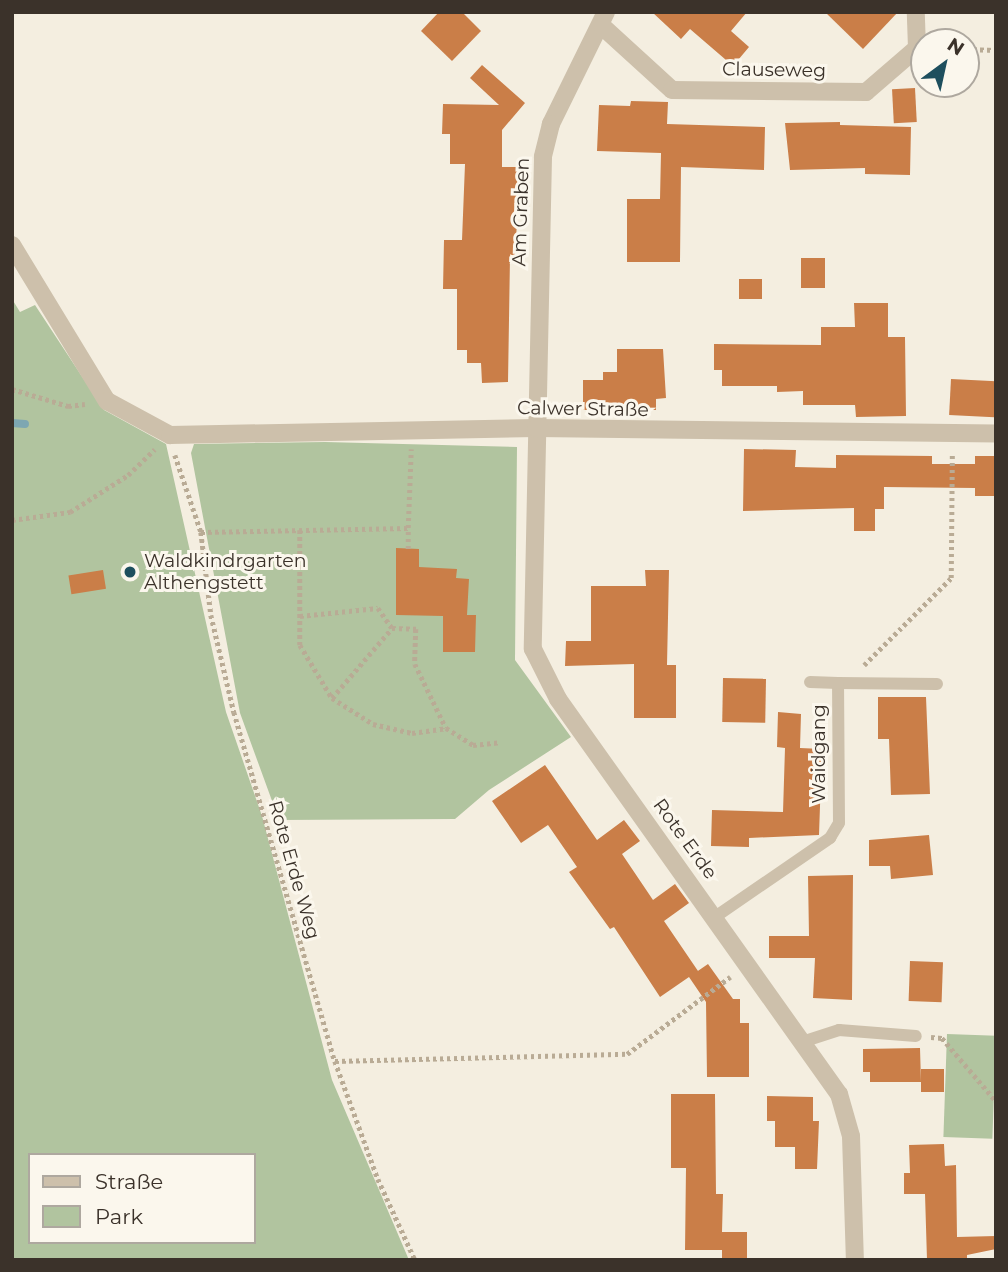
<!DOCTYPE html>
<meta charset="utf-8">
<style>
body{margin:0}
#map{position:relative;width:1008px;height:1272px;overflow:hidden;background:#f4eee0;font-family:Montserrat,sans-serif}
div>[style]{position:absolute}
.green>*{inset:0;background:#b1c49f;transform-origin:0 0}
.stream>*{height:8px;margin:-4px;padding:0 4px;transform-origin:4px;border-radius:4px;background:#7da7b2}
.building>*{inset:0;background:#ca7e48;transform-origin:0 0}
.path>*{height:4.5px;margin-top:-2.25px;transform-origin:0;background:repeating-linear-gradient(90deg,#b9ab95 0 3.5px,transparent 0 7px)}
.service>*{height:12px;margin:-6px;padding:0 6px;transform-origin:6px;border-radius:6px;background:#cdc0ab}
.minor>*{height:18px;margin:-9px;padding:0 9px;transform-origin:9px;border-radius:9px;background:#cdc0ab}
.dots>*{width:19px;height:19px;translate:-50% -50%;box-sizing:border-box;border:4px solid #fbf7ed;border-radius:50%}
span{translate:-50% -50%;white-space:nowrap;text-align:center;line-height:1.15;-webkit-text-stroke:6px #fbf7ed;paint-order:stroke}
.street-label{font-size:19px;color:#3b322a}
.poi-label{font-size:19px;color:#3b322a}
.left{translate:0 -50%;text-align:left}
.frame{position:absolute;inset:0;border:14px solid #3b322a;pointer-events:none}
.legend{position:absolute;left:28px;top:1153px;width:228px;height:91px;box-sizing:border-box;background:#fbf7ed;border:2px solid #aea89f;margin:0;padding:9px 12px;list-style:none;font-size:21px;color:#3b322a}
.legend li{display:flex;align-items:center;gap:14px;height:35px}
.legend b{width:35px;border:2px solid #aea89f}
.north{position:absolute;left:910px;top:28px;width:70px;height:70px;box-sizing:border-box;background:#fbf7ed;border:2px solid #aea89f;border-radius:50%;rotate:33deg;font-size:19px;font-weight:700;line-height:28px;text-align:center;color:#3b322a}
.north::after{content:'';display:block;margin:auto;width:24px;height:32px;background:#1e4f5e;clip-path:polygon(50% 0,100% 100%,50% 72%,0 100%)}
</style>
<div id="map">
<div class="green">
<div style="clip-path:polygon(evenodd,12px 299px,20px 312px,35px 305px,104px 410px,166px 444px,226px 712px,262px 816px,332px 1080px,409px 1260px,12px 1260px,12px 299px,30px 1155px,254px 1155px,254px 1242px,30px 1242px,30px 1155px)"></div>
<div style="clip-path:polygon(325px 442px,517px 447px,515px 660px,571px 737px,489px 790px,455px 819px,279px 820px,240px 713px,191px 453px,194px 444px)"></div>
<div style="left:947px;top:1034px;width:49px;height:103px;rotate:2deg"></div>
</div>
<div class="stream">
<div style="left:12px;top:423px;width:13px;rotate:4deg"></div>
</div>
<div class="building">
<div style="clip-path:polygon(439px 12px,462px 12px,481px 31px,452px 61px,421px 31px)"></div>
<div style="clip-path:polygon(652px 12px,747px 12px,731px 31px,749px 47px,733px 66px,690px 29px,681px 39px)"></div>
<div style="clip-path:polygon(825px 12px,898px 12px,863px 49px)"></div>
<div style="clip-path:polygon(482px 65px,525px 103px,502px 130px,502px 167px,525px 167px,525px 187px,519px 186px,515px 257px,510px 257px,508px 382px,482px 383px,481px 363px,467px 363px,467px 350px,457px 350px,457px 289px,443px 289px,444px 240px,462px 240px,465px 164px,450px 164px,450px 134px,442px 134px,443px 104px,499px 105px,470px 78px)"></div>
<div style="left:915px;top:88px;width:34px;height:23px;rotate:87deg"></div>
<div style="clip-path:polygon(631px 101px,668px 102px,667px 124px,765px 127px,764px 170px,681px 167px,680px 262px,627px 262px,627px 199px,660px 199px,661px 153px,597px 151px,599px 105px,630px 106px)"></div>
<div style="clip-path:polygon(840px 122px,840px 125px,911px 127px,910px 175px,865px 174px,865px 168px,790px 170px,785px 123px)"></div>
<div style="left:801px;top:258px;width:24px;height:30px"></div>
<div style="left:739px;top:279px;width:23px;height:20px"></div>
<div style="clip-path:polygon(854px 303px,888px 303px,888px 337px,905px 337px,906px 416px,856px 417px,855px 405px,803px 405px,803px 391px,777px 392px,777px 386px,722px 386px,722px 370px,714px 370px,714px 344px,821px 345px,821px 327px,855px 327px)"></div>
<div style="clip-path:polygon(617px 349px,663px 349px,666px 398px,656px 399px,656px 410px,583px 410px,583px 380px,603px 380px,603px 372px,617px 372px)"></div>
<div style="left:951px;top:379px;width:45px;height:36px;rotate:3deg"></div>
<div style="clip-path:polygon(744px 449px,796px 450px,795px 467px,836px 468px,836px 455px,932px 456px,932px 464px,975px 464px,975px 456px,996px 456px,996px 496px,975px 496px,975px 488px,884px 487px,884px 509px,875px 509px,875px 531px,854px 531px,854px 508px,743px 511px)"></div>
<div style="clip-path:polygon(396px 548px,419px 549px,419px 567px,457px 569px,456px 578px,469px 579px,467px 615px,476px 615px,475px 652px,443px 652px,443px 616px,396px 615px)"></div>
<div style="left:103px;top:570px;width:19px;height:35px;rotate:81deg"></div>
<div style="clip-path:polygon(645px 570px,669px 570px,667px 665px,676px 665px,676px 718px,634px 718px,634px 664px,565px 666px,566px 641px,591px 641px,591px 586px,646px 586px)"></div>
<div style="left:723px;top:678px;width:43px;height:44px;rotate:1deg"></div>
<div style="clip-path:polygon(878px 697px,926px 697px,930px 794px,891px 795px,889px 739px,878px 739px)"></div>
<div style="clip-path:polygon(778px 712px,801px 714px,800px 748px,822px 749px,819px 835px,749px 838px,749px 847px,711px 846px,712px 810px,783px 812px,785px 748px,777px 747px)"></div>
<div style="clip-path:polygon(545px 765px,597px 840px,624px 820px,640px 841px,622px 854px,653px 900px,675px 884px,689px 903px,664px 921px,698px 971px,692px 975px,708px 964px,733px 999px,740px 999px,740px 1023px,749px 1023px,749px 1077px,707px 1077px,706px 1002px,689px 977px,660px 997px,614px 927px,610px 929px,569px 872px,577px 867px,548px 825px,521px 843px,492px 801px)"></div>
<div style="clip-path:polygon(929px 835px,933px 875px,891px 879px,890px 866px,869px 866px,869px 840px)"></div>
<div style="clip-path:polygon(853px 875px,852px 1000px,813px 998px,815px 958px,769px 958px,769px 936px,809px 936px,808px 876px)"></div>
<div style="left:910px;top:961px;width:33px;height:40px;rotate:2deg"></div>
<div style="clip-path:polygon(920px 1048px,921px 1082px,870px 1082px,870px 1072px,863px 1072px,863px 1049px)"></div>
<div style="left:921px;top:1069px;width:23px;height:23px"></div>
<div style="clip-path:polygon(671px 1094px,715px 1094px,716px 1194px,723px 1194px,722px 1232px,747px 1232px,747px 1260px,722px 1260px,722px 1250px,685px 1250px,686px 1168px,671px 1168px)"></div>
<div style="clip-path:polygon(767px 1096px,813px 1097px,813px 1121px,819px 1121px,817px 1169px,795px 1169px,795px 1147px,775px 1147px,775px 1121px,767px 1121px)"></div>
<div style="clip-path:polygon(944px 1144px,945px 1166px,956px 1165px,957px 1237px,996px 1236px,996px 1249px,967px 1255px,967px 1259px,927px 1260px,925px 1194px,904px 1194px,904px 1173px,910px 1173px,909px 1145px)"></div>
</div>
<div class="path">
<div style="left:966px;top:49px;width:30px;rotate:2deg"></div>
<div style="left:12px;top:389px;width:59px;rotate:16.9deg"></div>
<div style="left:68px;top:406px;width:17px;rotate:-7deg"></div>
<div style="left:175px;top:455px;width:81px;rotate:71.3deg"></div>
<div style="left:201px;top:532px;width:84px;rotate:83.1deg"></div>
<div style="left:211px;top:615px;width:100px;rotate:76.7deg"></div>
<div style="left:234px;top:712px;width:363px;rotate:73.9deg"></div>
<div style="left:335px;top:1061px;width:126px;rotate:70deg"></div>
<div style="left:378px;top:1179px;width:89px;rotate:65.4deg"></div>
<div style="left:12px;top:520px;width:59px;rotate:-7.9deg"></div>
<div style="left:70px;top:512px;width:69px;rotate:-32.5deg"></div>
<div style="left:128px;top:475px;width:37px;rotate:-44deg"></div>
<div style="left:300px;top:530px;width:115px;rotate:90deg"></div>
<div style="left:300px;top:645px;width:62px;rotate:58.9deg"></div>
<div style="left:332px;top:698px;width:49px;rotate:32.4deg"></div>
<div style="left:373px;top:724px;width:40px;rotate:13deg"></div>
<div style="left:412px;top:733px;width:34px;rotate:-8deg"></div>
<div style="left:446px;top:728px;width:32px;rotate:32deg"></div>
<div style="left:473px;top:745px;width:27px;rotate:-6deg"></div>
<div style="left:201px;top:532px;width:207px;rotate:-1.1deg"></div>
<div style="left:408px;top:528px;width:79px;rotate:-87.8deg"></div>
<div style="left:408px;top:549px;width:21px;rotate:-90deg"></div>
<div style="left:300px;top:616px;width:78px;rotate:-5.9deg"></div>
<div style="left:378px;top:608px;width:24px;rotate:55deg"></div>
<div style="left:392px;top:628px;width:24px;rotate:2deg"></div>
<div style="left:416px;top:629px;width:35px;rotate:92deg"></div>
<div style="left:415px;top:664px;width:71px;rotate:64.2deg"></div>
<div style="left:864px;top:665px;width:123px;rotate:-45deg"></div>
<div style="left:951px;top:578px;width:124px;rotate:-89.5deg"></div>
<div style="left:332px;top:698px;width:92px;rotate:-49.4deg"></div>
<div style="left:931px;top:1037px;width:11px;rotate:5deg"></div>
<div style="left:942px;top:1038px;width:83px;rotate:49.4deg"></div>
<div style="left:335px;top:1061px;width:292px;rotate:-1.4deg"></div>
<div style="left:627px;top:1054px;width:129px;rotate:-36.8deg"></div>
</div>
<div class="service">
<div style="left:838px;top:683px;width:99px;rotate:0.6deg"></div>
<div style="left:715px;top:917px;width:140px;rotate:-34.5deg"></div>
<div style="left:830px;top:838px;width:17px;rotate:-59deg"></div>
<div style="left:839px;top:823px;width:140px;rotate:-90.4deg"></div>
<div style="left:838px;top:683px;width:28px;rotate:-178deg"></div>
<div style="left:802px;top:1042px;width:39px;rotate:-18deg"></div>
<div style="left:839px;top:1030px;width:77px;rotate:4.5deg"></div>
</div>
<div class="minor">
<div style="left:606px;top:12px;width:125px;rotate:116.2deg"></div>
<div style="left:551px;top:124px;width:34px;rotate:104deg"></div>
<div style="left:543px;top:157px;width:492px;rotate:91.2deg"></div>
<div style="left:533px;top:649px;width:56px;rotate:63.4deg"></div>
<div style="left:558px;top:699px;width:485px;rotate:54.6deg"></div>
<div style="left:839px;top:1094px;width:44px;rotate:74.1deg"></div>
<div style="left:851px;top:1136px;width:124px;rotate:88.2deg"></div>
<div style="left:603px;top:27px;width:93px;rotate:42.4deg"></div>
<div style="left:672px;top:90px;width:194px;rotate:0.6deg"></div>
<div style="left:866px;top:92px;width:67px;rotate:-40.8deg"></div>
<div style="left:917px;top:48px;width:36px;rotate:-92deg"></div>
<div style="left:12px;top:245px;width:183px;rotate:58.7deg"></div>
<div style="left:107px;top:401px;width:72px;rotate:28.4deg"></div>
<div style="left:170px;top:435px;width:366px;rotate:-1.1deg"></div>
<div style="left:536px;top:428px;width:460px;rotate:0.7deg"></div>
</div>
<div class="dots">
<div style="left:130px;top:572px;background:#1e4f5e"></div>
</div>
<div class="street-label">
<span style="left:774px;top:70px;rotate:1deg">Clauseweg</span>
<span style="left:521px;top:212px;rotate:-88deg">Am Graben</span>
<span style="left:583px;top:409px;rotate:1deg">Calwer Straße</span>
<span style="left:819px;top:754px;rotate:-90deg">Waidgang</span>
<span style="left:685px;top:839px;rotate:54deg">Rote Erde</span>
<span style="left:294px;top:870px;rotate:74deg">Rote Erde Weg</span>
</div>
<div class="poi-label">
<span class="left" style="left:144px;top:572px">Waldkindrgarten<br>Althengstett</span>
</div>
<div class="frame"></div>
<ul class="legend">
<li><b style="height:9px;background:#cdc0ab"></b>Straße</li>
<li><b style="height:19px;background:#b1c49f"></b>Park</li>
</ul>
<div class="north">N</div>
</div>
